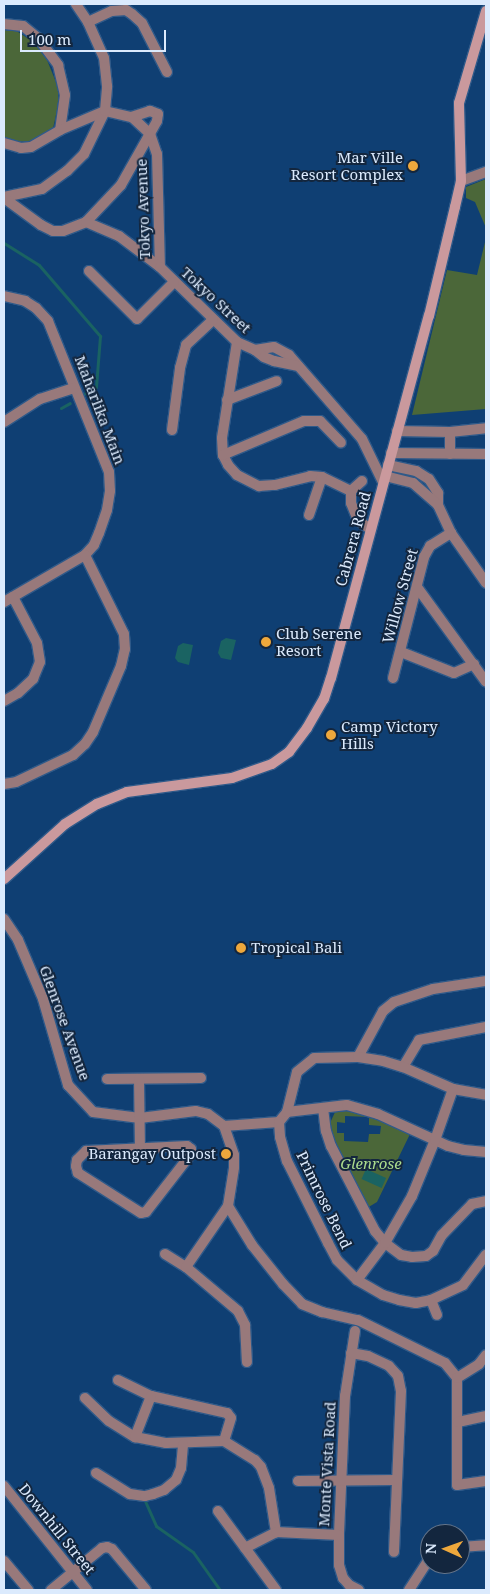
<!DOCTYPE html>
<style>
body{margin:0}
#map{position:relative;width:490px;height:1594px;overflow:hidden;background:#0f3f73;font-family:"Noto Serif",serif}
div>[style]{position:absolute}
.green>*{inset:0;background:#4b6739}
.water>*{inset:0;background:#1a6362;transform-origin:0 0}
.stream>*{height:3px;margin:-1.5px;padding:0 1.5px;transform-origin:1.5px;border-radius:1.5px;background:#1a6362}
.roads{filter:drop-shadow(1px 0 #305a89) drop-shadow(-1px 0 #305a89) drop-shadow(0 1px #305a89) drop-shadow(0 -1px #305a89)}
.minor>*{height:10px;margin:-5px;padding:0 5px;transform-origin:5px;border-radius:5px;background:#98797b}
.tertiary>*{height:10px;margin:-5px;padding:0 5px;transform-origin:5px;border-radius:5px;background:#98797b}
.secondary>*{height:10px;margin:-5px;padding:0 5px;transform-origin:5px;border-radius:5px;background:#ca999d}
.dots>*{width:14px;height:14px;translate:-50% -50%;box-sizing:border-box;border:2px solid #13263e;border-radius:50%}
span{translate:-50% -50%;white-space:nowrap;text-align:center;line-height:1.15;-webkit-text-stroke:4px #13263e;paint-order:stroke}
.poi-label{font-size:15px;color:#dbeafd}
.right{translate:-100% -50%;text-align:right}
.left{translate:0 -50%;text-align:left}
.street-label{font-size:15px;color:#dbeafd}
.park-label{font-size:15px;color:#abdb8d;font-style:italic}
.frame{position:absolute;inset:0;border:5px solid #dbeafd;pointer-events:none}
.north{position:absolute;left:420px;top:1524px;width:50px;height:50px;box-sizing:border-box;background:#13263e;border:1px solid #63748a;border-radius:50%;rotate:272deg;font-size:14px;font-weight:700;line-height:20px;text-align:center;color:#dbeafd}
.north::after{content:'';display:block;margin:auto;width:18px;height:22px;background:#eea83c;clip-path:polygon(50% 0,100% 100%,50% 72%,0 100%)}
.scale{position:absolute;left:20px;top:30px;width:146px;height:22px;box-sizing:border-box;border:2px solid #dbeafd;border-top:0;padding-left:6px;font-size:15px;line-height:18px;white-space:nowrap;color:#dbeafd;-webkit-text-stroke:4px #13263e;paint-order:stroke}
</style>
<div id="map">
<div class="green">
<div style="clip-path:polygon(7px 29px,15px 30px,35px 43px,47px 60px,58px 87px,58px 106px,52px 133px,30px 142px,10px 141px,4px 138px,4px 30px)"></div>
<div style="clip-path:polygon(486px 179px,486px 228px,475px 202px,466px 198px,466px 187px)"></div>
<div style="clip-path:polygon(486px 238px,486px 409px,412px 415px,447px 270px,477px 275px)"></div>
<div style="clip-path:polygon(evenodd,341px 1109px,365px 1114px,410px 1134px,377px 1202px,367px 1208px,333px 1141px,330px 1123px,336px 1110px,341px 1109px,345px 1116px,369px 1117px,369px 1125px,381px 1126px,380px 1134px,369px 1134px,368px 1142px,344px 1141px,344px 1133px,337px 1133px,337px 1122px,345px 1123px,345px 1116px)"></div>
</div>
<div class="water">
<div style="clip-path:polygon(226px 638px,236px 640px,231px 660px,221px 658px,218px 653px,221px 641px)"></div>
<div style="clip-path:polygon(183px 643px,193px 645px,189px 665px,178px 662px,175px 658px,178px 646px)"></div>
<div style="left:366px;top:1169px;width:22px;height:11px;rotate:24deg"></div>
</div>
<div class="stream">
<div style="left:4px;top:243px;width:41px;rotate:32.2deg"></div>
<div style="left:39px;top:265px;width:94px;rotate:49.3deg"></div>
<div style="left:100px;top:336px;width:51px;rotate:94.5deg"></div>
<div style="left:96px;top:387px;width:14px;rotate:150deg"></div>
<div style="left:61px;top:408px;width:10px;rotate:-29deg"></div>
<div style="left:145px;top:1501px;width:27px;rotate:66deg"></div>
<div style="left:156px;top:1526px;width:45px;rotate:35.1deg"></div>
<div style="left:193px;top:1552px;width:47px;rotate:54.6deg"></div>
</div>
<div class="roads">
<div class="minor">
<div style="left:88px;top:22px;width:26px;rotate:-25deg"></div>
<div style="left:112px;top:11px;width:14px;rotate:-4deg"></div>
<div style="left:126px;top:10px;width:7px;rotate:34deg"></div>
<div style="left:132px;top:14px;width:13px;rotate:42deg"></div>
<div style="left:142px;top:23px;width:55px;rotate:63deg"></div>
<div style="left:4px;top:24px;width:19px;rotate:6deg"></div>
<div style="left:23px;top:26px;width:19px;rotate:39deg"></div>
<div style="left:38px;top:38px;width:34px;rotate:53deg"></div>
<div style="left:58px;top:65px;width:31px;rotate:77deg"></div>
<div style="left:65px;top:95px;width:35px;rotate:98deg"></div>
<div style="left:4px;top:143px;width:18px;rotate:16deg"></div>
<div style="left:21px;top:148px;width:10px;rotate:-6deg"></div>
<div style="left:31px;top:147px;width:34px;rotate:-30deg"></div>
<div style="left:60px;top:130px;width:49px;rotate:-22.9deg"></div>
<div style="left:105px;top:111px;width:28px;rotate:13deg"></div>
<div style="left:132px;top:117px;width:25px;rotate:43deg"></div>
<div style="left:150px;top:134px;width:21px;rotate:71deg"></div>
<div style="left:157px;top:154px;width:113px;rotate:88.5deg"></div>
<div style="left:461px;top:181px;width:27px;rotate:-20deg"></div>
<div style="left:4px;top:197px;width:39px;rotate:-12deg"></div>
<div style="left:42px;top:189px;width:31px;rotate:-36deg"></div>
<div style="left:67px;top:171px;width:24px;rotate:-45deg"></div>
<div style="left:84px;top:154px;width:48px;rotate:-64deg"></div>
<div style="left:105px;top:111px;width:25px;rotate:-85deg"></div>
<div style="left:107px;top:86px;width:28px;rotate:-96deg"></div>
<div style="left:104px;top:58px;width:39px;rotate:-114deg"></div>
<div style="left:88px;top:22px;width:22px;rotate:-124deg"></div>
<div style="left:4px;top:198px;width:46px;rotate:36.1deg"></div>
<div style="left:41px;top:225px;width:13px;rotate:27deg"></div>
<div style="left:53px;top:231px;width:10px"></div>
<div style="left:63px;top:231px;width:25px;rotate:-21deg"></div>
<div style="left:86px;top:222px;width:51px;rotate:-46.6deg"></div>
<div style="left:121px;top:185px;width:73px;rotate:-60.6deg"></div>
<div style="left:157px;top:121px;width:7px;rotate:-82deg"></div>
<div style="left:158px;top:114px;width:9px;rotate:-159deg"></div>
<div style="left:150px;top:111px;width:19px;rotate:162deg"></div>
<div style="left:86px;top:222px;width:36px;rotate:23deg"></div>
<div style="left:119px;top:236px;width:51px;rotate:37.1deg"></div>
<div style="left:160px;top:267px;width:107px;rotate:44.2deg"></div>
<div style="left:237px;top:342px;width:20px;rotate:24deg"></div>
<div style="left:255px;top:350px;width:19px;rotate:-9deg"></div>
<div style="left:274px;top:347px;width:17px;rotate:28deg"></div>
<div style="left:289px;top:355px;width:111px;rotate:49deg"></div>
<div style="left:362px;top:439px;width:48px;rotate:64deg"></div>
<div style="left:89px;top:271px;width:68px;rotate:45deg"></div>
<div style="left:137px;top:319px;width:52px;rotate:-45deg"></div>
<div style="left:4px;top:296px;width:22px;rotate:13deg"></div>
<div style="left:25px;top:301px;width:13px;rotate:32deg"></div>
<div style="left:36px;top:308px;width:18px;rotate:47deg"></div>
<div style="left:48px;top:321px;width:163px;rotate:68deg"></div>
<div style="left:109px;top:472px;width:19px;rotate:87deg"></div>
<div style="left:110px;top:491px;width:19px;rotate:99deg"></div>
<div style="left:107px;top:510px;width:24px;rotate:109deg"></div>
<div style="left:99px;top:533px;width:13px;rotate:113deg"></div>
<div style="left:94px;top:545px;width:13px;rotate:132deg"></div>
<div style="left:85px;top:555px;width:94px;rotate:149.9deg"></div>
<div style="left:237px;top:342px;width:97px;rotate:98.9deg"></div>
<div style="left:222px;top:438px;width:17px;rotate:87deg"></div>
<div style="left:223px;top:455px;width:11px;rotate:63deg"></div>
<div style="left:228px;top:465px;width:13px;rotate:48deg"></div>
<div style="left:237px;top:475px;width:25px;rotate:27deg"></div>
<div style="left:259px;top:486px;width:16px;rotate:-4deg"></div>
<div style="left:275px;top:485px;width:36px;rotate:-14deg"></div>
<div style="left:310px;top:476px;width:12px;rotate:5deg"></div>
<div style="left:322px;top:477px;width:32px;rotate:26deg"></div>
<div style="left:255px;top:350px;width:11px;rotate:38deg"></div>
<div style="left:264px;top:357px;width:11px;rotate:22deg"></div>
<div style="left:274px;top:361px;width:25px;rotate:12deg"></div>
<div style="left:227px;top:400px;width:53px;rotate:-20.8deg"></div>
<div style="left:4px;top:422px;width:43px;rotate:-32.6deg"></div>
<div style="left:40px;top:399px;width:36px;rotate:-18deg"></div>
<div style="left:172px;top:430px;width:63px;rotate:-82.6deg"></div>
<div style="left:180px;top:368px;width:24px;rotate:-75deg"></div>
<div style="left:186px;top:345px;width:37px;rotate:-43deg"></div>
<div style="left:223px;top:455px;width:88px;rotate:-22.8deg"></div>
<div style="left:304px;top:421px;width:16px"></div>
<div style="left:320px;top:421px;width:30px;rotate:46deg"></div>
<div style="left:388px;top:465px;width:29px;rotate:12deg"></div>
<div style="left:416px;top:471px;width:15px;rotate:32deg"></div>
<div style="left:429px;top:479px;width:17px;rotate:57deg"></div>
<div style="left:438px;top:493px;width:12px;rotate:90deg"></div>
<div style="left:438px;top:505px;width:31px;rotate:65deg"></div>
<div style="left:451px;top:533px;width:61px;rotate:55deg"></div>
<div style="left:385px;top:476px;width:29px;rotate:14deg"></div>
<div style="left:413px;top:483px;width:33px;rotate:41deg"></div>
<div style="left:362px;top:481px;width:15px;rotate:138deg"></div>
<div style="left:351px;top:491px;width:12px;rotate:90deg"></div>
<div style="left:351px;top:503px;width:18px;rotate:68deg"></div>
<div style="left:358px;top:520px;width:15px;rotate:37deg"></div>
<div style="left:309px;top:515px;width:40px;rotate:-71.1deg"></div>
<div style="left:417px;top:587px;width:117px;rotate:54deg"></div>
<div style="left:401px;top:652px;width:57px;rotate:21.6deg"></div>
<div style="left:454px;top:673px;width:22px;rotate:-24deg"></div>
<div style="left:393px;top:678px;width:125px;rotate:-75.6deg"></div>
<div style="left:424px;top:557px;width:13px;rotate:-61deg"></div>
<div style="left:430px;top:546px;width:25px;rotate:-32deg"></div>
<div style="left:4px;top:701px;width:16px;rotate:-30deg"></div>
<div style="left:18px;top:693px;width:21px;rotate:-43deg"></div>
<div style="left:33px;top:679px;width:18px;rotate:-68deg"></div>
<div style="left:40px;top:662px;width:19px;rotate:-99deg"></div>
<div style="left:37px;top:643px;width:52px;rotate:-117.6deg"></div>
<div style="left:4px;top:784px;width:12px;rotate:-9deg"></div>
<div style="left:16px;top:782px;width:63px;rotate:-25.3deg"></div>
<div style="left:73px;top:755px;width:16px;rotate:-43deg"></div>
<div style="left:85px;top:744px;width:14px;rotate:-56deg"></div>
<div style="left:93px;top:732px;width:72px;rotate:-67deg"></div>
<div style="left:121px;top:666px;width:17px;rotate:-77deg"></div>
<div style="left:125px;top:649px;width:15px;rotate:-94deg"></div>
<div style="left:124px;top:634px;width:88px;rotate:-116.3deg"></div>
<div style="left:4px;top:919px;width:25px;rotate:56deg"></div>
<div style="left:18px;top:940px;width:64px;rotate:67deg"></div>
<div style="left:43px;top:999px;width:90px;rotate:73.8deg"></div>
<div style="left:68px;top:1085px;width:37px;rotate:47deg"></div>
<div style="left:93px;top:1112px;width:47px;rotate:7.3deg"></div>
<div style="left:140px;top:1118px;width:56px;rotate:-7.1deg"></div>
<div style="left:196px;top:1111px;width:12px;rotate:14deg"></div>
<div style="left:208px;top:1114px;width:20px;rotate:37deg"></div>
<div style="left:224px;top:1126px;width:55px;rotate:-4.2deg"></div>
<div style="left:279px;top:1122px;width:13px;rotate:-51deg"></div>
<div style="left:287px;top:1112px;width:60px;rotate:-6.7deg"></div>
<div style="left:347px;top:1105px;width:32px;rotate:16deg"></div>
<div style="left:378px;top:1114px;width:77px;rotate:24.6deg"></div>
<div style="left:448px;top:1146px;width:16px;rotate:14deg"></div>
<div style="left:464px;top:1150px;width:22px;rotate:5deg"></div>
<div style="left:358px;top:1057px;width:52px;rotate:-61.5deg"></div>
<div style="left:383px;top:1011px;width:14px;rotate:-39deg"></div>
<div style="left:394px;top:1002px;width:41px;rotate:-18.4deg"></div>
<div style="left:433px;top:989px;width:54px;rotate:-8.6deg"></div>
<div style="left:403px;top:1067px;width:31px;rotate:-59deg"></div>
<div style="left:419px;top:1040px;width:68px;rotate:-11deg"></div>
<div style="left:107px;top:1079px;width:94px;rotate:-0.6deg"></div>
<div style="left:139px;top:1079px;width:69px;rotate:89.2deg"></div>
<div style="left:323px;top:1108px;width:23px;rotate:83deg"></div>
<div style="left:326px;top:1131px;width:16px;rotate:72deg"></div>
<div style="left:331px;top:1146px;width:96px;rotate:62.6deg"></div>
<div style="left:375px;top:1231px;width:16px;rotate:50deg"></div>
<div style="left:385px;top:1243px;width:20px;rotate:37deg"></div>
<div style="left:401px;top:1255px;width:11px;rotate:10deg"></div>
<div style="left:412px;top:1257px;width:14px;rotate:-4deg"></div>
<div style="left:426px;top:1256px;width:9px;rotate:-36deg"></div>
<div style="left:433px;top:1251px;width:18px;rotate:-61deg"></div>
<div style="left:442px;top:1235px;width:43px;rotate:-45.9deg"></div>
<div style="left:472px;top:1204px;width:14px;rotate:-12deg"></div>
<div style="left:287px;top:1112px;width:41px;rotate:-76deg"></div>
<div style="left:297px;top:1072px;width:22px;rotate:-39deg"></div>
<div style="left:314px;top:1058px;width:44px;rotate:-1.3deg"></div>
<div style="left:358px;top:1057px;width:25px;rotate:9deg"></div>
<div style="left:383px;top:1061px;width:21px;rotate:17deg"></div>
<div style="left:403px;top:1067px;width:55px;rotate:23.7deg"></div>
<div style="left:453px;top:1089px;width:34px;rotate:10deg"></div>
<div style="left:279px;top:1122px;width:15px;rotate:86deg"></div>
<div style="left:280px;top:1137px;width:25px;rotate:74deg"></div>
<div style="left:287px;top:1161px;width:92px;rotate:63.4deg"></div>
<div style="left:328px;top:1243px;width:19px;rotate:62deg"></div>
<div style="left:337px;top:1260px;width:28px;rotate:45deg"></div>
<div style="left:357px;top:1280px;width:30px;rotate:30deg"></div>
<div style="left:383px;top:1295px;width:17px;rotate:17deg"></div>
<div style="left:399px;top:1300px;width:17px;rotate:10deg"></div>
<div style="left:416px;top:1303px;width:15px;rotate:-11deg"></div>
<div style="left:431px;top:1300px;width:35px;rotate:-25deg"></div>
<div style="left:463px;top:1285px;width:38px;rotate:-53deg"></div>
<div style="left:187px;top:1146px;width:5px;rotate:37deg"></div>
<div style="left:191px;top:1149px;width:5px;rotate:90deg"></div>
<div style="left:191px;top:1154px;width:73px;rotate:127.8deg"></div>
<div style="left:146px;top:1212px;width:5px;rotate:169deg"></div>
<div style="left:141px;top:1213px;width:75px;rotate:-147.6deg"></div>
<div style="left:78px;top:1173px;width:7px;rotate:-106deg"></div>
<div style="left:76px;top:1166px;width:6px;rotate:-81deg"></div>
<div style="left:77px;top:1160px;width:13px;rotate:-45deg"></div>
<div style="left:86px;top:1151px;width:101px;rotate:-2.8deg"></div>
<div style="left:228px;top:1206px;width:46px;rotate:58.4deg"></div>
<div style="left:252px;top:1245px;width:50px;rotate:51.5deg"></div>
<div style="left:283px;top:1284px;width:28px;rotate:46deg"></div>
<div style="left:302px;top:1304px;width:22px;rotate:22deg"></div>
<div style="left:322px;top:1312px;width:37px;rotate:13deg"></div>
<div style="left:358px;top:1320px;width:97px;rotate:26.3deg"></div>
<div style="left:445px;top:1363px;width:19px;rotate:51deg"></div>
<div style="left:457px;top:1378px;width:107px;rotate:90deg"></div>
<div style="left:457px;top:1485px;width:29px;rotate:-8deg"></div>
<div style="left:165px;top:1254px;width:25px;rotate:32deg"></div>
<div style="left:186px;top:1267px;width:68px;rotate:40.2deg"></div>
<div style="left:238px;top:1311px;width:16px;rotate:63deg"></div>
<div style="left:245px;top:1325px;width:37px;rotate:87deg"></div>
<div style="left:186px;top:1267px;width:74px;rotate:-55.5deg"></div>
<div style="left:228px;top:1206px;width:39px;rotate:-81deg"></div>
<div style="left:234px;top:1167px;width:12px;rotate:-90deg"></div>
<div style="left:234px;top:1155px;width:31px;rotate:-109deg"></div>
<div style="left:357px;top:1280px;width:46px;rotate:-52.9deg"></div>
<div style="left:385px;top:1243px;width:54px;rotate:-60.1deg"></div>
<div style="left:412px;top:1196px;width:61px;rotate:-67.7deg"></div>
<div style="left:435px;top:1140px;width:54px;rotate:-70.6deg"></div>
<div style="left:431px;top:1300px;width:16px;rotate:68deg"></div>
<div style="left:355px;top:1331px;width:66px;rotate:98.7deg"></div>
<div style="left:345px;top:1396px;width:139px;rotate:92.5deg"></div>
<div style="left:339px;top:1535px;width:30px;rotate:90deg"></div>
<div style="left:339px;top:1565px;width:14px;rotate:73deg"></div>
<div style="left:343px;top:1578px;width:9px;rotate:49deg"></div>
<div style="left:349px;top:1585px;width:11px;rotate:27deg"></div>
<div style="left:351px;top:1353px;width:17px;rotate:10deg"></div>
<div style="left:368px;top:1356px;width:23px;rotate:25deg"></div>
<div style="left:389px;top:1366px;width:13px;rotate:48deg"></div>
<div style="left:398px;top:1376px;width:15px;rotate:79deg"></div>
<div style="left:401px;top:1391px;width:161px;rotate:92.5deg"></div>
<div style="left:457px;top:1378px;width:26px;rotate:-32deg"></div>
<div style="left:479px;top:1364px;width:11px;rotate:-52deg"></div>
<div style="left:118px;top:1380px;width:37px;rotate:26deg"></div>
<div style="left:151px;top:1396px;width:78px;rotate:12.6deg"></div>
<div style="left:227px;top:1413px;width:6px;rotate:51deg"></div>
<div style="left:231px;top:1418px;width:24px;rotate:107deg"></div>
<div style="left:85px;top:1398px;width:33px;rotate:44deg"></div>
<div style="left:109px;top:1421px;width:31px;rotate:32deg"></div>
<div style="left:135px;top:1437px;width:32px;rotate:11deg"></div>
<div style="left:166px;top:1443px;width:58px;rotate:-2deg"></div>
<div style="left:224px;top:1441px;width:36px;rotate:32deg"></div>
<div style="left:255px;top:1460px;width:9px;rotate:49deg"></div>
<div style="left:261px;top:1467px;width:22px;rotate:69deg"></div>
<div style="left:269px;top:1488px;width:45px;rotate:81deg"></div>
<div style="left:458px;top:1422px;width:29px;rotate:-12deg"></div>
<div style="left:135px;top:1437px;width:44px;rotate:-68.7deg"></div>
<div style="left:96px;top:1473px;width:40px;rotate:32deg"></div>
<div style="left:130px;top:1494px;width:15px;rotate:8deg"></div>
<div style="left:145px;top:1496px;width:8px;rotate:-14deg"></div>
<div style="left:153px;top:1494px;width:12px;rotate:-20deg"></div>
<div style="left:164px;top:1490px;width:16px;rotate:-40deg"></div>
<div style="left:176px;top:1480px;width:13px;rotate:-67deg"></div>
<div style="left:181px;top:1468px;width:24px;rotate:-85deg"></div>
<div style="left:298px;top:1481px;width:98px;rotate:-0.6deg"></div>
<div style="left:4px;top:1486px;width:133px;rotate:51.4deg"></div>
<div style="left:218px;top:1511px;width:98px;rotate:53.7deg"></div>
<div style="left:460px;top:1547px;width:26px;rotate:-4deg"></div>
<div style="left:245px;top:1548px;width:35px;rotate:-27deg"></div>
<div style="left:276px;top:1532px;width:63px;rotate:2.7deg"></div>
<div style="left:4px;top:1561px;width:38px;rotate:50deg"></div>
<div style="left:51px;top:1590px;width:66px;rotate:-39.5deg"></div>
<div style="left:102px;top:1548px;width:5px;rotate:-11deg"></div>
<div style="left:107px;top:1547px;width:5px;rotate:22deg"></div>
<div style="left:112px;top:1549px;width:53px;rotate:50.3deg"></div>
<div style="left:409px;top:1590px;width:38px;rotate:-57deg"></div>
</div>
<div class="tertiary">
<div style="left:397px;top:431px;width:53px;rotate:1.1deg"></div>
<div style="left:450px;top:432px;width:36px;rotate:-6deg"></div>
<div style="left:391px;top:453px;width:95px;rotate:0.6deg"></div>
<div style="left:450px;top:454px;width:22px;rotate:-90deg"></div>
</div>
<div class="secondary">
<div style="left:4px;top:879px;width:82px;rotate:-42deg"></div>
<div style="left:65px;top:824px;width:38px;rotate:-32deg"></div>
<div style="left:97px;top:804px;width:32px;rotate:-22deg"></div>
<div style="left:127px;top:792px;width:106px;rotate:-7.6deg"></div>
<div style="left:232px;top:778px;width:42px;rotate:-19.3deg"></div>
<div style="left:272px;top:764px;width:21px;rotate:-35deg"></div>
<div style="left:289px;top:752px;width:30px;rotate:-53deg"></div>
<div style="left:307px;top:728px;width:34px;rotate:-60deg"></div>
<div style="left:324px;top:699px;width:22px;rotate:-72deg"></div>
<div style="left:331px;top:678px;width:375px;rotate:-74.9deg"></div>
<div style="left:429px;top:316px;width:112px;rotate:-76.6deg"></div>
<div style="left:455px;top:207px;width:27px;rotate:-77deg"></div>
<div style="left:461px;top:181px;width:78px;rotate:-91.5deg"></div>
<div style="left:459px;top:103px;width:96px;rotate:-73.6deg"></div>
</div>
</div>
<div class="dots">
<div style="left:413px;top:166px;background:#eea83c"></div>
<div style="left:266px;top:642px;background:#eea83c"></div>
<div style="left:331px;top:735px;background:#eea83c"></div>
<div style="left:241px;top:948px;background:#eea83c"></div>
<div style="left:226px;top:1154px;background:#eea83c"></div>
</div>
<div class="poi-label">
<span class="right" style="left:403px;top:166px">Mar Ville<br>Resort Complex</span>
<span class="left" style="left:276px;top:642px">Club Serene<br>Resort</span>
<span class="left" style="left:341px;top:735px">Camp Victory<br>Hills</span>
<span class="left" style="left:251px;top:948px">Tropical Bali</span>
<span class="right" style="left:216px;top:1154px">Barangay Outpost</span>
</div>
<div class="street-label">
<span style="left:143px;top:209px;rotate:-92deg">Tokyo Avenue</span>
<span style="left:216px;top:300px;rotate:43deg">Tokyo Street</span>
<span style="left:100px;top:410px;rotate:69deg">Maharlika Main</span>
<span style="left:353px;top:539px;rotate:-75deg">Cabrera Road</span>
<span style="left:400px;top:596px;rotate:-75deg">Willow Street</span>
<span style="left:65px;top:1023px;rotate:70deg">Glenrose Avenue</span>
<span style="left:324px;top:1200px;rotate:64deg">Primrose Bend</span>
<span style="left:327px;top:1464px;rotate:-87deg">Monte Vista Road</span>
<span style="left:57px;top:1529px;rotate:51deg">Downhill Street</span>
</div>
<div class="park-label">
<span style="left:371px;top:1164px">Glenrose</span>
</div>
<div class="frame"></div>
<div class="north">N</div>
<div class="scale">100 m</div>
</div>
